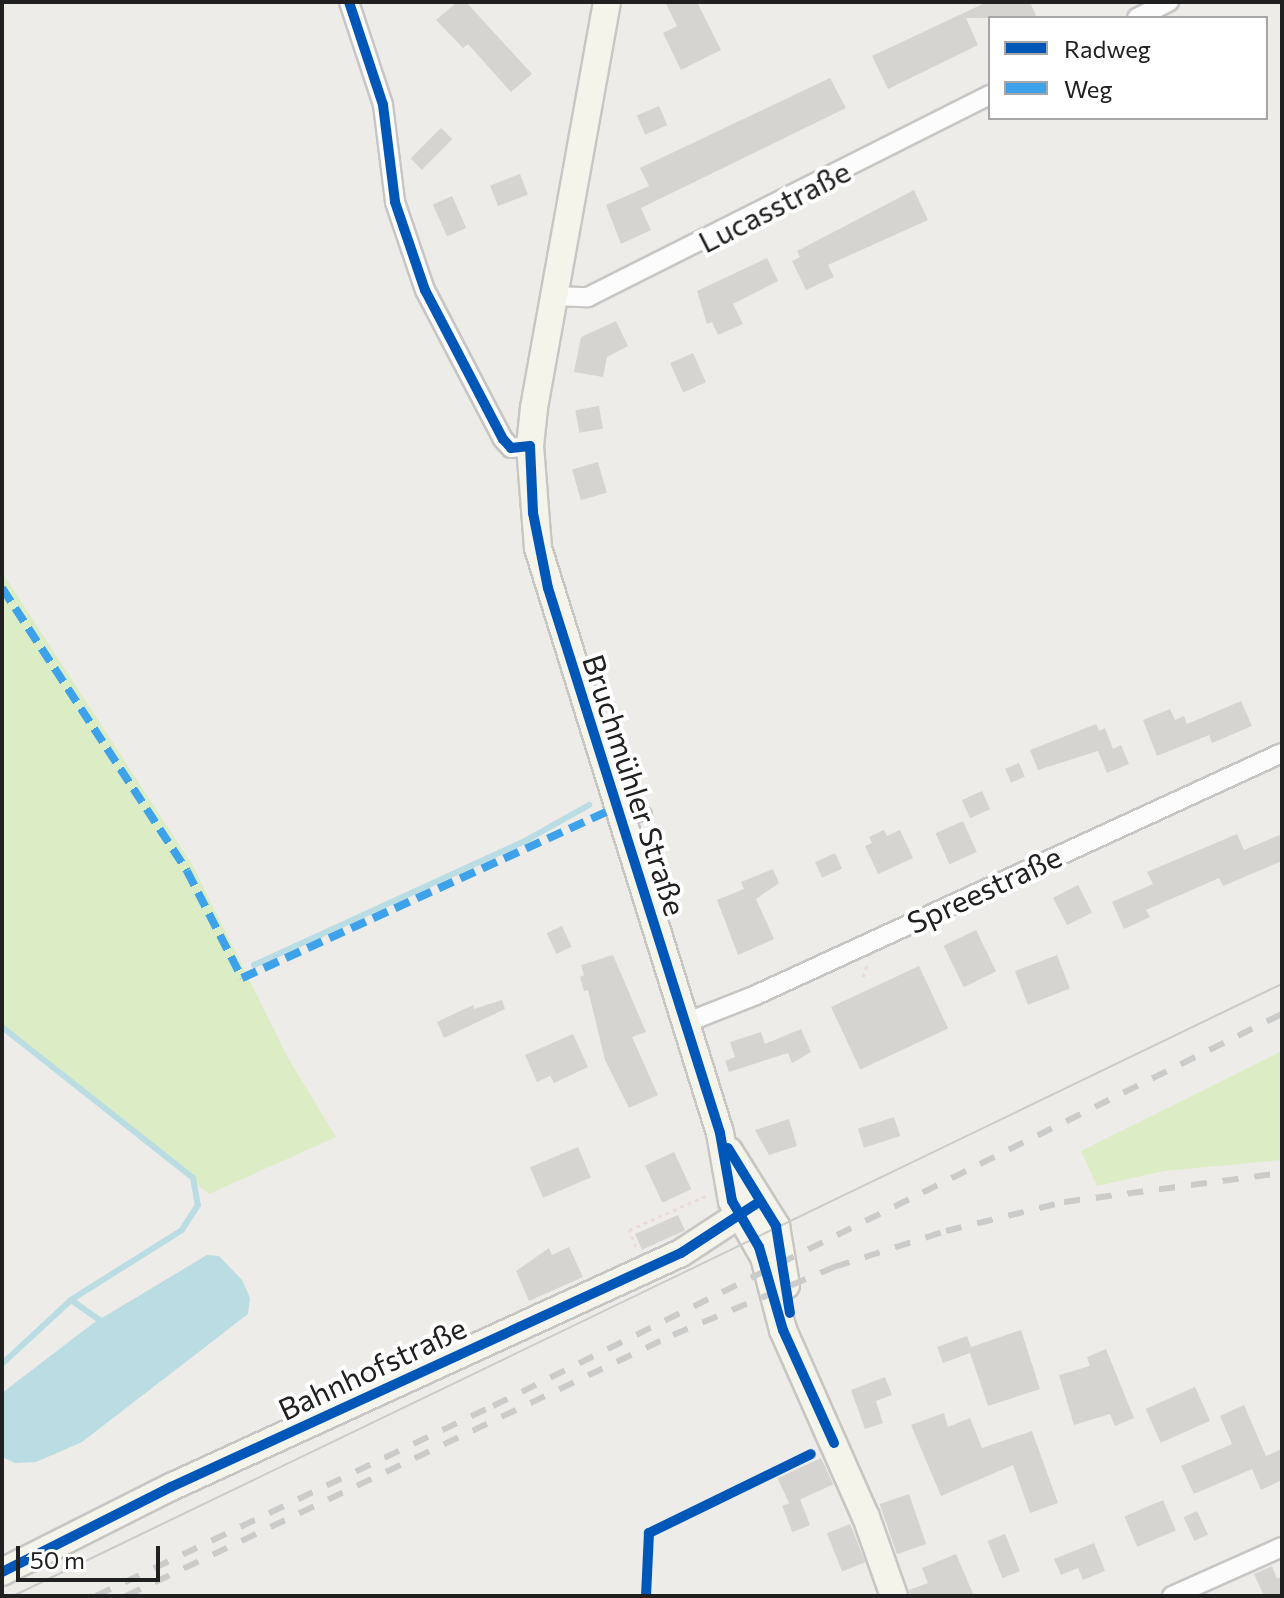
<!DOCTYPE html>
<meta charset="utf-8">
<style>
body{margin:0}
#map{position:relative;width:1284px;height:1598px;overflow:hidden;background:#eeece8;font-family:Commissioner,sans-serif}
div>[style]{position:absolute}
.grass>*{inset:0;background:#dcedc5}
.water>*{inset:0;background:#badce3}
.stream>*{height:6px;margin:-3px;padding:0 3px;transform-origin:3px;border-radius:3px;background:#badce3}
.building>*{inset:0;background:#d6d4d1;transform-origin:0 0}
.path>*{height:3px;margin-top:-1.5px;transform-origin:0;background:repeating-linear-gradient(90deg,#ecdbd9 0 4px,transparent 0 8px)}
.roads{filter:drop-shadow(2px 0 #c7c6c4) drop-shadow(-2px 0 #c7c6c4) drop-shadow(0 2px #c7c6c4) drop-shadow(0 -2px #c7c6c4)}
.lane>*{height:9px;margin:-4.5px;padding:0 4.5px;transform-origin:4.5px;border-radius:4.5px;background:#fcfcfc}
.street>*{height:18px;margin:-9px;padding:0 9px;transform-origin:9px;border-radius:9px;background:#fcfcfc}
.secondary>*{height:26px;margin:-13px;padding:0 13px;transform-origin:13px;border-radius:13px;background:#f4f4eb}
.tram>*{height:2px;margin:-1px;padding:0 1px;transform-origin:1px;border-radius:1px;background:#cbcbca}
.rail>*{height:6px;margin-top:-3px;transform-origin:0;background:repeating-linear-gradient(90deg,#cbcbca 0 16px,transparent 0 32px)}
.quiet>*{height:8px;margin-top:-4px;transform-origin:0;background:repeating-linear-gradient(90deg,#3da2ea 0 16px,transparent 0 24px)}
.cycleway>*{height:10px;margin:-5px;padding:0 5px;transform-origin:5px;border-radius:5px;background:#0057b8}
span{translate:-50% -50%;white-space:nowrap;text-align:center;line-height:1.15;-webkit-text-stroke:8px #fff;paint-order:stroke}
.street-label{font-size:30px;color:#202020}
.frame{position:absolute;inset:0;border:4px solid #202020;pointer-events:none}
.legend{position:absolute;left:988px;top:16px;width:280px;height:104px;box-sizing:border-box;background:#fff;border:2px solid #a6a6a6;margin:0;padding:10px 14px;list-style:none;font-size:24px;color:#202020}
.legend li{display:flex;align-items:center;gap:16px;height:40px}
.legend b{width:40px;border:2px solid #a6a6a6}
.scale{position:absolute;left:16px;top:1546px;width:144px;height:36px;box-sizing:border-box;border:4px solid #202020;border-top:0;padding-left:10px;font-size:24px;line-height:28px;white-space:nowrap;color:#202020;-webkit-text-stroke:6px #fff;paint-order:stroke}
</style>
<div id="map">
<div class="grass">
<div style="clip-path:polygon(2px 572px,193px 866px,288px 1058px,336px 1137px,209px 1194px,2px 1027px)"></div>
<div style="clip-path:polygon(1282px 1051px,1282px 1160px,1164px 1171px,1097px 1186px,1081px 1151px)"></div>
</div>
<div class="water">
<div style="clip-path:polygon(207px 1255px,219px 1256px,242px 1280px,250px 1298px,248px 1314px,82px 1442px,36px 1462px,15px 1463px,2px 1457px,2px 1393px,92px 1324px)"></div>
</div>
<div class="stream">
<div style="left:254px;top:965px;width:296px;rotate:-24.6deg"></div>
<div style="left:523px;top:842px;width:76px;rotate:-29.3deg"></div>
<div style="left:2px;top:1027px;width:243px;rotate:38.3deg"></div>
<div style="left:193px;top:1178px;width:27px;rotate:80deg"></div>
<div style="left:198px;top:1205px;width:30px;rotate:123deg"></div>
<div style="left:182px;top:1230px;width:131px;rotate:147.8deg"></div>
<div style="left:71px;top:1300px;width:94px;rotate:137.2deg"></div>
<div style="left:71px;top:1300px;width:37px;rotate:35deg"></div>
</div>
<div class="building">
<div style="clip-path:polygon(457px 2px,466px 2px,532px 74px,511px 92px,468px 44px,463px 48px,436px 20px)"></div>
<div style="clip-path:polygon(665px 2px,697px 2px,721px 50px,681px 70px,663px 33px,677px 26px)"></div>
<div style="clip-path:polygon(987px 2px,1030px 2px,1037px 18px,966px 18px,978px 45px,888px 89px,872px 56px)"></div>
<div style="clip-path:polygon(830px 78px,846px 108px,641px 208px,651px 230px,621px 244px,606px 205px,649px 186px,640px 168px)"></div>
<div style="left:659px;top:106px;width:21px;height:24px;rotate:67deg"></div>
<div style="left:441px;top:128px;width:16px;height:43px;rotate:45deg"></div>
<div style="left:520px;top:174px;width:22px;height:32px;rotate:69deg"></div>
<div style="clip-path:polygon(914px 190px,928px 220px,828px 265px,834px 277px,806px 290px,792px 261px,800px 257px,797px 251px)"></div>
<div style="left:452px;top:196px;width:35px;height:21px;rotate:66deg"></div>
<div style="clip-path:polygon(767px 258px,778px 281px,733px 304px,743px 324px,718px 335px,712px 322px,707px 324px,697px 291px)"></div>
<div style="clip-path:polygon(616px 321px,628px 346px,607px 357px,603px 377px,574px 372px,581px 337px)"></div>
<div style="left:693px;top:353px;width:32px;height:25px;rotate:66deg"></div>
<div style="left:599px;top:406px;width:23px;height:24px;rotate:80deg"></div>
<div style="left:598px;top:462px;width:32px;height:27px;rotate:74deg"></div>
<div style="clip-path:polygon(1241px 701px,1252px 726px,1212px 743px,1209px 735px,1157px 756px,1143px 720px,1170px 709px,1175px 720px,1184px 716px,1187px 724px)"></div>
<div style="clip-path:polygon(1096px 724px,1099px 731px,1105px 728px,1113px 749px,1121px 745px,1129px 764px,1107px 773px,1098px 751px,1038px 770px,1030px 750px)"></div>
<div style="left:1019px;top:763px;width:15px;height:15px;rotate:67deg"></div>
<div style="left:982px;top:791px;width:20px;height:22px;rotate:66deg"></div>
<div style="left:963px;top:821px;width:34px;height:30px;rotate:66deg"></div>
<div style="clip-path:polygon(884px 830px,887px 836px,900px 830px,913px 858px,878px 874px,865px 846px,872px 843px,869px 837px)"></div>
<div style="clip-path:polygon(1237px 834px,1244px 850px,1282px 834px,1282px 861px,1223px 886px,1219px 878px,1146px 910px,1150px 917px,1124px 929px,1112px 902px,1153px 884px,1147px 872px)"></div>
<div style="left:835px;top:853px;width:17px;height:22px;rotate:65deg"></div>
<div style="clip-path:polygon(773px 869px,779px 883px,756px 899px,774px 939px,738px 955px,717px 900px,744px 889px,741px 882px)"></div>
<div style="left:1078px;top:885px;width:31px;height:28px;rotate:63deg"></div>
<div style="left:562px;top:926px;width:23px;height:17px;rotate:65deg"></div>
<div style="left:976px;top:930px;width:46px;height:36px;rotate:64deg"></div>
<div style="clip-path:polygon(613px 955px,646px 1032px,632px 1037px,658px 1095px,629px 1108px,605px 1060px,588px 990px,584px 991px,580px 977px,584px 975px,581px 965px)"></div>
<div style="left:1057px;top:955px;width:36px;height:45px;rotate:69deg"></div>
<div style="left:919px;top:966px;width:69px;height:97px;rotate:65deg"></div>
<div style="clip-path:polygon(502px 1000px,505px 1009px,444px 1038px,437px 1022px,473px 1005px,474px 1009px)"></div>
<div style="clip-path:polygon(801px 1029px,811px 1052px,792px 1063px,788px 1053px,729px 1072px,725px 1061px,735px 1057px,730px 1042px,761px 1032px,765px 1044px)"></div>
<div style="clip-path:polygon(573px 1034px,588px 1067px,554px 1083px,550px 1076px,537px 1082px,525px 1055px)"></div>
<div style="left:894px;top:1117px;width:20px;height:38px;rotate:72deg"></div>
<div style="clip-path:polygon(789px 1119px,797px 1146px,769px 1155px,755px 1130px)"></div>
<div style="left:578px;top:1147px;width:33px;height:52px;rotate:67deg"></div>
<div style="left:674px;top:1152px;width:41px;height:32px;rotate:65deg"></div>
<div style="left:678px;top:1215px;width:17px;height:47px;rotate:66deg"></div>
<div style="clip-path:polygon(569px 1247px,583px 1277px,529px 1301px,516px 1271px,549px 1248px,552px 1255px)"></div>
<div style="clip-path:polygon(1021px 1330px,1040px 1389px,988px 1406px,970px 1353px,943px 1363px,937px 1347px,967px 1336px,971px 1347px)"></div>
<div style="clip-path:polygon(1106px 1349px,1134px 1418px,1115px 1426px,1110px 1414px,1074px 1425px,1059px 1375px,1090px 1366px,1087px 1357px)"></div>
<div style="clip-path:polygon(885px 1377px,892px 1395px,876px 1401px,883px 1423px,865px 1429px,851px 1390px)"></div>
<div style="left:1195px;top:1387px;width:37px;height:54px;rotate:66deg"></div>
<div style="clip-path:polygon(1244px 1405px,1266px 1456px,1282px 1449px,1282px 1480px,1261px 1490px,1252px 1469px,1194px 1494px,1181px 1466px,1232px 1444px,1220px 1416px)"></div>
<div style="clip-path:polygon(944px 1413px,948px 1427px,970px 1418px,982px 1448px,1032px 1431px,1058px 1503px,1030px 1513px,1013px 1465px,941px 1496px,911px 1425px)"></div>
<div style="left:821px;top:1458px;width:29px;height:48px;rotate:65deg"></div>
<div style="left:909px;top:1494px;width:53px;height:31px;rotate:71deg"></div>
<div style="left:800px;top:1499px;width:28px;height:19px;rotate:69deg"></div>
<div style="left:1163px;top:1500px;width:33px;height:42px;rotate:67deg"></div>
<div style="left:1197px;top:1511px;width:26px;height:15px;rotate:65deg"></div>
<div style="left:850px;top:1524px;width:41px;height:25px;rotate:68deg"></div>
<div style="left:1005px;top:1534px;width:40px;height:19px;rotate:68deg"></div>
<div style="clip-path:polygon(1094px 1543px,1105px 1571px,1083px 1580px,1078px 1568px,1061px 1575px,1054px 1559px)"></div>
<div style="clip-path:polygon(956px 1554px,974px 1596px,910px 1596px,909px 1590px,928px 1583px,922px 1568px)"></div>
<div style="clip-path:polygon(1272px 1566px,1277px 1579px,1282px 1577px,1282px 1596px,1264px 1596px,1254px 1574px)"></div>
</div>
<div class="path">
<div style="left:863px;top:977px;width:13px;rotate:-72deg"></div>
<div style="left:636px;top:1247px;width:18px;rotate:-112deg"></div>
<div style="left:629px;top:1230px;width:86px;rotate:-23.9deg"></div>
<div style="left:919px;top:1596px;width:4px;rotate:-27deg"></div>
</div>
<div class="roads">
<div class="lane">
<div style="left:627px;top:820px;width:20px;rotate:-20deg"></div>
</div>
<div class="street">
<div style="left:349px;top:2px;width:108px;rotate:71.7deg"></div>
<div style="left:383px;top:105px;width:98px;rotate:82.9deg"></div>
<div style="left:395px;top:202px;width:93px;rotate:71.2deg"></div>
<div style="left:425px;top:290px;width:168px;rotate:62.4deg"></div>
<div style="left:503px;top:439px;width:12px;rotate:48deg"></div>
<div style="left:511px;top:448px;width:19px;rotate:-6deg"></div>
<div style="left:1137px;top:18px;width:36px;rotate:-27deg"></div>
<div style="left:551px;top:296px;width:37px;rotate:2deg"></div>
<div style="left:588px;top:297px;width:450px;rotate:-26.7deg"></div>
<div style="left:685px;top:1023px;width:76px;rotate:-21.5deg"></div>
<div style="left:756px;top:995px;width:579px;rotate:-24.71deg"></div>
<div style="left:1172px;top:1596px;width:120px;rotate:-24deg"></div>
</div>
<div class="secondary">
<div style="left:607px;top:2px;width:413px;rotate:100.2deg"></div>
<div style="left:534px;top:408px;width:38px;rotate:96deg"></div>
<div style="left:530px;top:446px;width:102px;rotate:85.5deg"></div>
<div style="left:538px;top:548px;width:613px;rotate:72.72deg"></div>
<div style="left:720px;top:1133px;width:69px;rotate:80deg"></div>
<div style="left:732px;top:1201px;width:64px;rotate:60.3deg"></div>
<div style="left:764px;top:1257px;width:75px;rotate:75.4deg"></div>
<div style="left:783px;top:1330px;width:205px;rotate:66.1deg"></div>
<div style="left:866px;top:1517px;width:84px;rotate:70.5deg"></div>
<div style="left:729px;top:1151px;width:89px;rotate:57.9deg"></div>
<div style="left:776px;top:1226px;width:60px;rotate:80.4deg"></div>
<div style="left:2px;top:1572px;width:189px;rotate:-26.7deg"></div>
<div style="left:171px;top:1487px;width:561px;rotate:-24.65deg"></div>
<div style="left:681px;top:1253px;width:93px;rotate:-33.2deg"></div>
</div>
</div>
<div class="tram">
<div style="left:13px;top:1596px;width:1409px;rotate:-25.75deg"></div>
</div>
<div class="rail">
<div style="left:96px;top:1596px;width:440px;rotate:-25.6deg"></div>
<div style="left:493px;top:1406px;width:881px;rotate:-26.42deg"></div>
<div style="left:126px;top:1596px;width:606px;rotate:-25.51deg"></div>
<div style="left:673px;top:1335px;width:175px;rotate:-22.9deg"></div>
<div style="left:834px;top:1267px;width:118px;rotate:-17.8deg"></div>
<div style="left:946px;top:1231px;width:122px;rotate:-13.8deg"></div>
<div style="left:1064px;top:1202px;width:220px;rotate:-7.6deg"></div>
</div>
<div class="quiet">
<div style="left:2px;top:588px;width:338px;rotate:56.8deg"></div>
<div style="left:187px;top:871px;width:120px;rotate:62.8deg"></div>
<div style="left:242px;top:978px;width:413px;rotate:-24.5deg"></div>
</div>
<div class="cycleway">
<div style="left:349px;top:2px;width:108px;rotate:71.7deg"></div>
<div style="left:383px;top:105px;width:98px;rotate:82.9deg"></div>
<div style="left:395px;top:202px;width:93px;rotate:71.2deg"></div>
<div style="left:425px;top:290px;width:168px;rotate:62.4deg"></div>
<div style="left:503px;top:439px;width:12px;rotate:48deg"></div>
<div style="left:511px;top:448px;width:19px;rotate:-6deg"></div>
<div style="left:530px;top:446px;width:67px;rotate:87.4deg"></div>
<div style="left:533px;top:513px;width:76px;rotate:78.7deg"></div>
<div style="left:548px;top:588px;width:571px;rotate:72.48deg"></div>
<div style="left:720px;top:1133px;width:69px;rotate:80deg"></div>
<div style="left:732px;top:1201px;width:53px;rotate:59.6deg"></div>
<div style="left:759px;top:1247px;width:86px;rotate:73.9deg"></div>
<div style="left:783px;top:1330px;width:124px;rotate:65.7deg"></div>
<div style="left:728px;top:1148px;width:92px;rotate:58.4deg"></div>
<div style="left:776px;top:1226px;width:88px;rotate:80.9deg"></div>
<div style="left:2px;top:1572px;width:189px;rotate:-26.7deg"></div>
<div style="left:171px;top:1487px;width:561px;rotate:-24.65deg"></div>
<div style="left:681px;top:1253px;width:93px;rotate:-33.2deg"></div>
<div style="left:646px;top:1596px;width:63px;rotate:-87.3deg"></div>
<div style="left:649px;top:1533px;width:180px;rotate:-26deg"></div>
</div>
<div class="street-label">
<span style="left:774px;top:206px;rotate:-27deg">Lucasstraße</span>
<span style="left:635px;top:785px;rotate:72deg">Bruchmühler Straße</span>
<span style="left:984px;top:889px;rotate:-25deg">Spreestraße</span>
<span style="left:372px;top:1368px;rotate:-25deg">Bahnhofstraße</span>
</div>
<div class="frame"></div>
<ul class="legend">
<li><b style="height:10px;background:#0057b8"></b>Radweg</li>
<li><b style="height:10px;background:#3da2ea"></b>Weg</li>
</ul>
<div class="scale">50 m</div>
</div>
